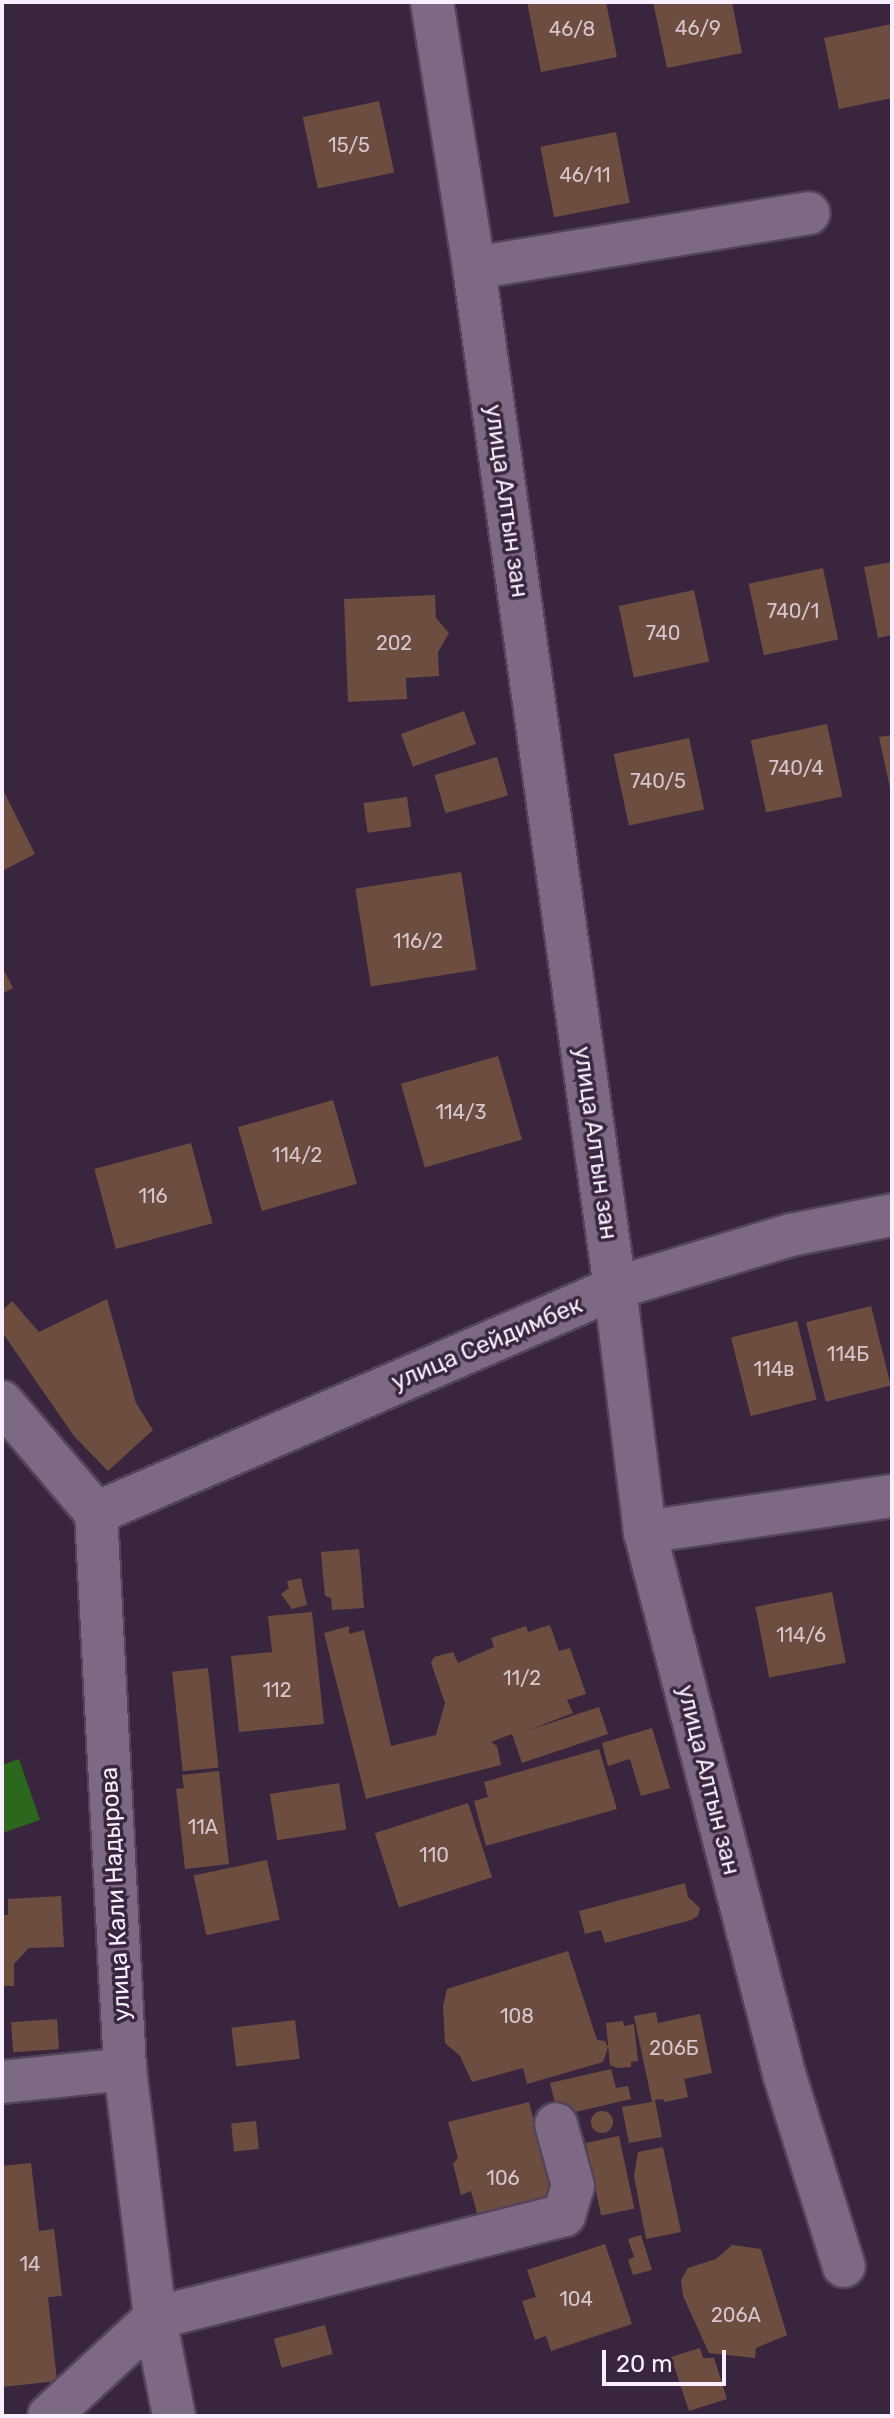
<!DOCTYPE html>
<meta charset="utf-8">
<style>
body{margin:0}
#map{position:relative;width:894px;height:2418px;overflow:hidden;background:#39263e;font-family:Rubik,sans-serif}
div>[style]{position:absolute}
.green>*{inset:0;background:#2c671e}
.building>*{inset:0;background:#6e4d41;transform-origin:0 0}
.round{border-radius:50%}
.roads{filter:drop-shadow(2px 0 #534459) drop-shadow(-2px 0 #534459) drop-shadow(0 2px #534459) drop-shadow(0 -2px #534459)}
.minor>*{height:42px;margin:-21px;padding:0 21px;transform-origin:21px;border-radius:21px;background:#7e6985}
span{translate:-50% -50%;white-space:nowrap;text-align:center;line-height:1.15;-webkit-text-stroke:7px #39263e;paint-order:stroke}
.number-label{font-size:20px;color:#d6c6ce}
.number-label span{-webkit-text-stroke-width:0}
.street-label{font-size:24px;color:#f9eefd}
.frame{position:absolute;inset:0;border:4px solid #f9eefd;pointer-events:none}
.scale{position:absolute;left:602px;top:2350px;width:124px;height:36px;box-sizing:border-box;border:4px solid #f9eefd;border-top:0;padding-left:10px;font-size:24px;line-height:28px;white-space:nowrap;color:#f9eefd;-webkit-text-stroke:6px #39263e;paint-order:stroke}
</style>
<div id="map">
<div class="green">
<div style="clip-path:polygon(19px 1759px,40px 1820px,2px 1833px,2px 1765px)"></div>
</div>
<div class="building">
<div style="clip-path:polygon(527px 2px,606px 2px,617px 57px,541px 72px)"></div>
<div style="clip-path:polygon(653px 2px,732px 2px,742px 53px,667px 68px)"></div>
<div style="clip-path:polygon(892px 24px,892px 98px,839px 109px,824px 38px)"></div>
<div style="left:379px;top:101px;width:73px;height:78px;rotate:78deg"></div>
<div style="left:616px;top:132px;width:72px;height:77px;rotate:79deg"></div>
<div style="clip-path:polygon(892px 562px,892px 635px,878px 638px,864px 567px)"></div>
<div style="left:823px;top:568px;width:73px;height:76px;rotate:78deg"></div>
<div style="left:694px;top:590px;width:73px;height:77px;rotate:78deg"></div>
<div style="clip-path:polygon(435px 595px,436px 618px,449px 633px,438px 652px,439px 676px,406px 678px,407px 699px,348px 702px,344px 599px)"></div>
<div style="left:464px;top:711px;width:35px;height:67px;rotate:70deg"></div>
<div style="left:827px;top:724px;width:74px;height:78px;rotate:78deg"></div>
<div style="clip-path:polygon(892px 735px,892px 793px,891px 793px,879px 737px)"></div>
<div style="left:689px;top:738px;width:73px;height:77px;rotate:78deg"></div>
<div style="left:497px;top:757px;width:40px;height:65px;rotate:74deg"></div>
<div style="clip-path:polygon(2px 788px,35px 854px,2px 871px)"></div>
<div style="left:407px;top:797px;width:30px;height:44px;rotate:82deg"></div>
<div style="left:461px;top:872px;width:99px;height:107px;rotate:81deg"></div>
<div style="clip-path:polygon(2px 967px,13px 988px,2px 994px)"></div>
<div style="left:498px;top:1056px;width:87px;height:101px;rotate:74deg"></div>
<div style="left:333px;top:1100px;width:87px;height:99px;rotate:74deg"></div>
<div style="left:191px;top:1143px;width:83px;height:100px;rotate:75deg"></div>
<div style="clip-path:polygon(107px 1299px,136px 1403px,153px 1430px,108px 1471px,74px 1436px,2px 1332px,2px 1311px,12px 1301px,39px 1332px)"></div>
<div style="left:871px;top:1306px;width:82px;height:67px;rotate:76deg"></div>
<div style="left:797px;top:1321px;width:81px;height:68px;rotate:76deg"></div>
<div style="clip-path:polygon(359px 1549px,364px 1608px,332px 1610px,331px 1598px,325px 1596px,321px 1552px)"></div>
<div style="clip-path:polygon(301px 1578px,307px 1605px,292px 1609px,281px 1594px,289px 1588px,287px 1581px)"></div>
<div style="left:832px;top:1592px;width:72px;height:78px;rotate:79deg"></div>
<div style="clip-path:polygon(312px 1612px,324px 1724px,239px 1732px,231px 1656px,272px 1652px,268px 1616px)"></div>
<div style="clip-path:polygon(550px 1625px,559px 1651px,570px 1648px,586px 1694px,567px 1700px,573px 1713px,526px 1731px,599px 1707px,608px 1734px,522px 1763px,512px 1734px,491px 1742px,497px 1746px,501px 1765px,366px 1799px,324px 1633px,349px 1626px,349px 1634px,364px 1630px,391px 1746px,436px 1735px,445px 1703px,431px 1663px,434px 1657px,453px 1652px,458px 1663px,494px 1647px,491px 1638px,526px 1626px,528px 1632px)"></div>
<div style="left:208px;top:1668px;width:100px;height:36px;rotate:84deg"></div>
<div style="clip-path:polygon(652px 1728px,670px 1788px,641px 1796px,630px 1759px,608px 1766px,602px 1743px)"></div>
<div style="clip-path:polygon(599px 1749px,617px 1809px,486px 1846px,474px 1801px,488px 1797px,484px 1782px)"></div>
<div style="clip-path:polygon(219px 1771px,229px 1864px,185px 1869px,176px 1789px,184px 1788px,182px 1775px)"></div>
<div style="left:339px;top:1783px;width:47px;height:70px;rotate:81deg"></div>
<div style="left:468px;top:1803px;width:78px;height:98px;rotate:72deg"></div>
<div style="left:267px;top:1860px;width:61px;height:75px;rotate:78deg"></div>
<div style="clip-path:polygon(685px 1883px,688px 1897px,700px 1908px,698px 1916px,691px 1920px,605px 1943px,601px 1930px,585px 1934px,579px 1911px)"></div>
<div style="clip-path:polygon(61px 1896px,64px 1947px,29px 1948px,14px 1964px,14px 1986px,2px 1986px,2px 1915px,8px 1915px,8px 1899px)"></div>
<div style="clip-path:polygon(568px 1951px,597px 2040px,605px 2041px,608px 2047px,603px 2062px,527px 2084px,523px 2068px,472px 2082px,460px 2056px,445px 2043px,443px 2006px,447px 1989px)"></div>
<div style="clip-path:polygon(656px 2012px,658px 2023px,700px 2014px,712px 2073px,684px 2079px,688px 2097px,665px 2102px,663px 2099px,655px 2100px,662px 2137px,629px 2143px,622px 2107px,652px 2102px,634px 2016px)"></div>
<div style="left:57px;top:2019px;width:30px;height:46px;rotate:86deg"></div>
<div style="left:295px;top:2020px;width:39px;height:64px;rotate:83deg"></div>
<div style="clip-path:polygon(623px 2021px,624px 2026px,634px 2024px,638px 2061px,631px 2062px,631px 2067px,617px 2068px,610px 2065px,606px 2023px)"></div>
<div style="clip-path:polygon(611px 2069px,616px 2088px,628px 2086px,631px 2099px,558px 2116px,550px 2083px)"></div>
<div style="clip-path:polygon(529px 2102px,557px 2208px,481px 2228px,471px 2191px,461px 2195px,453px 2164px,458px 2158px,448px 2122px)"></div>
<div class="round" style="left:591px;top:2111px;width:22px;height:22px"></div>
<div style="left:256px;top:2121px;width:28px;height:25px;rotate:84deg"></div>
<div style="left:619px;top:2136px;width:74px;height:34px;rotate:78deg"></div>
<div style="clip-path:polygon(663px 2147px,681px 2232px,646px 2239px,634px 2176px,638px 2152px)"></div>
<div style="clip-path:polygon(31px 2163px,39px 2231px,54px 2229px,62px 2296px,48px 2297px,57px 2381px,2px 2387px,2px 2166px)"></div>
<div style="clip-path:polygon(641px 2235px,652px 2270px,633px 2275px,628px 2260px,634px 2257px,628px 2239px)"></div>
<div style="clip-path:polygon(605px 2244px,632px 2324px,551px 2351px,546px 2336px,535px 2340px,522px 2301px,536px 2297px,527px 2270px)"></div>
<div style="clip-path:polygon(732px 2245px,761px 2249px,787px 2335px,756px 2348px,755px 2358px,709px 2353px,683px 2296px,681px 2280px,688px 2268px,716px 2259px)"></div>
<div style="left:325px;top:2325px;width:30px;height:53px;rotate:75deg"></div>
<div style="clip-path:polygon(700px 2348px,703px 2358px,714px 2358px,727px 2399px,689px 2411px,671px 2357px)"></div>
</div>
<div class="roads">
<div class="minor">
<div style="left:432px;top:2px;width:269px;rotate:81deg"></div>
<div style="left:474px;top:268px;width:1030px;rotate:82.13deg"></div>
<div style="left:615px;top:1288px;width:246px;rotate:83deg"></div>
<div style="left:645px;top:1532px;width:563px;rotate:75.59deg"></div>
<div style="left:785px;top:2077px;width:198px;rotate:72.7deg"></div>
<div style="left:474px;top:268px;width:339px;rotate:-9.3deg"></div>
<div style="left:2px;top:1402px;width:145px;rotate:49.7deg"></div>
<div style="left:96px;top:1513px;width:557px;rotate:87.01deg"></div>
<div style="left:125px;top:2069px;width:251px;rotate:83.1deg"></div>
<div style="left:155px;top:2318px;width:100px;rotate:79deg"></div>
<div style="left:96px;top:1513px;width:566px;rotate:-23.44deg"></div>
<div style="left:615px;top:1288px;width:184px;rotate:-16.8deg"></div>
<div style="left:791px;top:1235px;width:103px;rotate:-11.2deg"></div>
<div style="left:645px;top:1532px;width:250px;rotate:-8.3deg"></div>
<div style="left:2px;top:2082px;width:124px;rotate:-6deg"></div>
<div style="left:49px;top:2416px;width:144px;rotate:-42.8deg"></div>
<div style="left:155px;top:2318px;width:422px;rotate:-14.1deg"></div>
<div style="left:564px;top:2215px;width:30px;rotate:-73deg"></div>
<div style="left:573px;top:2186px;width:64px;rotate:-105.3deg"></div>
</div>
</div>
<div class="number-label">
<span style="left:698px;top:28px">46/9</span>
<span style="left:572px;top:29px">46/8</span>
<span style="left:349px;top:145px">15/5</span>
<span style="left:585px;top:175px">46/11</span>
<span style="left:793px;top:611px">740/1</span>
<span style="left:663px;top:633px">740</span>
<span style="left:394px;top:643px">202</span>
<span style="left:796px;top:768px">740/4</span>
<span style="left:658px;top:781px">740/5</span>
<span style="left:418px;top:941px">116/2</span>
<span style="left:461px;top:1112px">114/3</span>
<span style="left:297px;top:1155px">114/2</span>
<span style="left:153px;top:1196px">116</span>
<span style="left:848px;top:1354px">114Б</span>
<span style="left:774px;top:1369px">114в</span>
<span style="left:801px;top:1635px">114/6</span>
<span style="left:522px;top:1678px">11/2</span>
<span style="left:277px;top:1690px">112</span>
<span style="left:203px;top:1827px">11А</span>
<span style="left:434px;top:1855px">110</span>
<span style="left:517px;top:2016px">108</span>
<span style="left:674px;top:2048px">206Б</span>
<span style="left:503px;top:2178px">106</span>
<span style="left:30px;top:2264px">14</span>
<span style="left:576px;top:2299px">104</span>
<span style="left:736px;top:2315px">206А</span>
</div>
<div class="street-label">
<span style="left:506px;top:501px;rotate:82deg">улица Алтын зан</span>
<span style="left:595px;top:1143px;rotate:82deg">улица Алтын зан</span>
<span style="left:487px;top:1344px;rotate:-23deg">улица Сейдимбек</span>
<span style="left:708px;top:1780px;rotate:76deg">улица Алтын зан</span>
<span style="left:116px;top:1894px;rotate:-93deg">улица Кали Надырова</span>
</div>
<div class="frame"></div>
<div class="scale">20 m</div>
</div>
